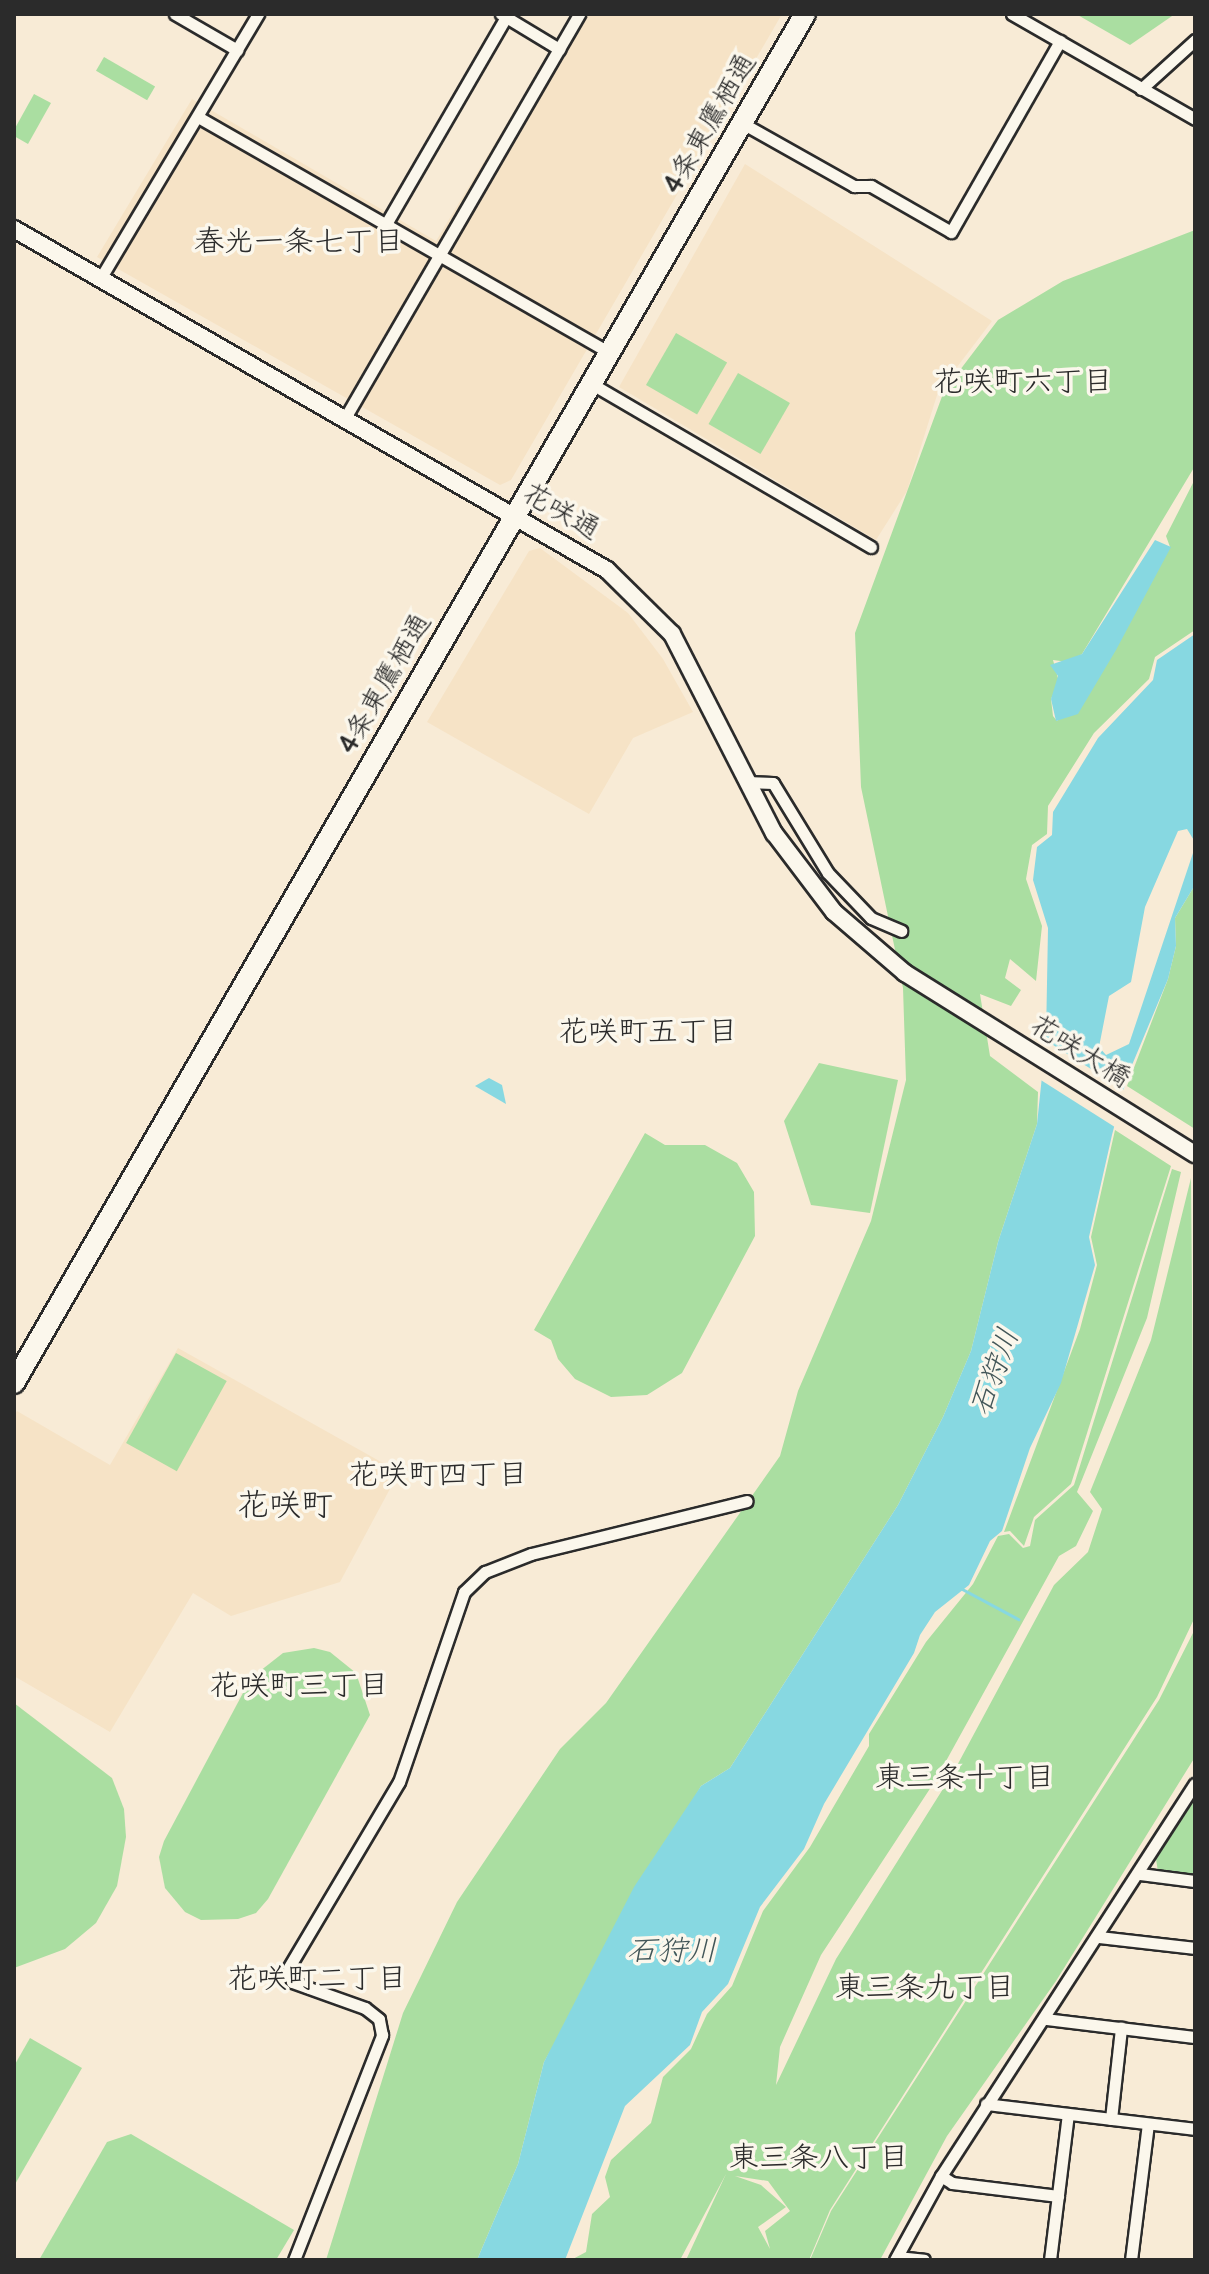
<!DOCTYPE html>
<meta charset="utf-8">
<style>
body{margin:0}
#map{position:relative;width:1209px;height:2274px;overflow:hidden;background:#f8ebd6;font-family:"Balsamiq Sans","Klee One",sans-serif}
div>[style]{position:absolute}
.built>*{inset:0;background:#f6e3c6}
.green>*{inset:0;background:#aadea1;transform-origin:0 0}
.water>*{inset:0;background:#87d8e1}
.pier>*{inset:0;background:#f8ebd6}
.stream>*{height:3px;margin:-1.5px;padding:0 1.5px;transform-origin:1.5px;border-radius:1.5px;background:#87d8e1}
.roads{filter:drop-shadow(2px 0 #2b2b2b) drop-shadow(-2px 0 #2b2b2b) drop-shadow(0 2px #2b2b2b) drop-shadow(0 -2px #2b2b2b)}
.street>*{height:11px;margin:-5.5px;padding:0 5.5px;transform-origin:5.5px;border-radius:5.5px;background:#fbf7ec}
.secondary>*{height:16px;margin:-8px;padding:0 8px;transform-origin:8px;border-radius:8px;background:#fbf7ec}
.highway>*{height:20px;margin:-10px;padding:0 10px;transform-origin:10px;border-radius:10px;background:#fbf7ec}
span{translate:-50% -50%;white-space:nowrap;text-align:center;line-height:1.15;-webkit-text-stroke:7px #fbf7ec;paint-order:stroke}
.street-label{font-size:28px;color:#2b2b2b}
.neighbourhood-label{font-size:30px;color:#2b2b2b}
.water-label{font-size:30px;color:#425658;font-style:italic}
.quarter-label{font-size:32px;color:#2b2b2b}
.frame{position:absolute;inset:0;border:16px solid #2b2b2b;pointer-events:none}
</style>
<div id="map">
<div class="built">
<div style="clip-path:polygon(573px 14px,782px 14px,511px 480px,500px 485px,97px 257px,192px 99px,436px 241px)"></div>
<div style="clip-path:polygon(745px 164px,992px 321px,938px 392px,907px 491px,876px 540px,619px 387px)"></div>
<div style="clip-path:polygon(540px 548px,628px 613px,663px 659px,693px 712px,633px 738px,589px 814px,427px 722px,529px 551px)"></div>
<div style="clip-path:polygon(178px 1348px,399px 1472px,340px 1582px,231px 1616px,193px 1593px,110px 1732px,14px 1676px,14px 1415px,17px 1411px,110px 1465px)"></div>
</div>
<div class="green">
<div style="clip-path:polygon(1076px 14px,1175px 14px,1130px 45px)"></div>
<div style="left:104px;top:57px;width:59px;height:16px;rotate:30deg"></div>
<div style="clip-path:polygon(34px 94px,51px 103px,28px 144px,14px 136px,14px 130px)"></div>
<div style="clip-path:polygon(1195px 230px,1195px 466px,1082px 654px,1068px 662px,1053px 660px,1059px 682px,1051px 699px,1053px 716px,1057px 721px,1170px 547px,1166px 536px,1195px 479px,1195px 630px,1155px 657px,1149px 679px,1094px 733px,1048px 806px,1047px 834px,1032px 845px,1026px 879px,1042px 926px,1036px 981px,1010px 959px,1005px 978px,1021px 990px,1011px 1006px,980px 994px,990px 1056px,1038px 1092px,1037px 1124px,998px 1242px,971px 1351px,943px 1417px,898px 1505px,730px 1768px,701px 1786px,544px 2062px,518px 2164px,477px 2260px,326px 2260px,403px 2013px,457px 1902px,560px 1749px,606px 1703px,780px 1456px,798px 1391px,871px 1221px,906px 1080px,903px 988px,861px 787px,855px 633px,944px 391px,998px 320px,1063px 281px)"></div>
<div style="left:676px;top:333px;width:59px;height:60px;rotate:30deg"></div>
<div style="left:738px;top:373px;width:60px;height:59px;rotate:30deg"></div>
<div style="clip-path:polygon(1195px 885px,1195px 1129px,1127px 1086px,1168px 979px,1176px 946px,1175px 918px)"></div>
<div style="clip-path:polygon(819px 1063px,898px 1080px,870px 1213px,811px 1205px,784px 1121px)"></div>
<div style="clip-path:polygon(1115px 1130px,1171px 1166px,1071px 1484px,1034px 1517px,1024px 1546px,1010px 1531px,1004px 1532px,1080px 1329px,1097px 1265px,1091px 1237px)"></div>
<div style="clip-path:polygon(645px 1133px,665px 1145px,705px 1145px,737px 1163px,754px 1192px,755px 1236px,682px 1373px,647px 1395px,611px 1397px,575px 1379px,558px 1359px,551px 1340px,534px 1330px)"></div>
<div style="clip-path:polygon(evenodd,1172px 1169px,1181px 1172px,1147px 1318px,1077px 1492px,1093px 1511px,1076px 1546px,1059px 1556px,935px 1781px,821px 1955px,780px 2047px,776px 2085px,836px 1959px,953px 1773px,1054px 1585px,1088px 1552px,1102px 1509px,1090px 1492px,1151px 1340px,1191px 1178px,1195px 1617px,1157px 1697px,830px 2210px,809px 2260px,686px 2260px,726px 2174px,680px 2260px,571px 2260px,586px 2252px,592px 2214px,610px 2197px,605px 2177px,611px 2160px,651px 2123px,663px 2077px,691px 2049px,707px 2014px,732px 1986px,763px 1911px,810px 1847px,869px 1746px,869px 1734px,926px 1642px,973px 1584px,998px 1536px,1009px 1534px,1023px 1548px,1030px 1546px,1035px 1520px,1074px 1485px,1172px 1169px,735px 2176px,768px 2181px,790px 2211px,765px 2231px,770px 2249px,758px 2227px,786px 2207px,761px 2185px,735px 2176px)"></div>
<div style="left:176px;top:1353px;width:58px;height:103px;rotate:29deg"></div>
<div style="clip-path:polygon(1195px 1629px,1195px 1757px,1056px 1981px,947px 2136px,880px 2260px,810px 2260px,831px 2211px,1159px 1700px)"></div>
<div style="clip-path:polygon(314px 1648px,330px 1652px,356px 1673px,370px 1715px,268px 1899px,256px 1913px,238px 1919px,201px 1920px,185px 1912px,165px 1888px,159px 1857px,164px 1841px,251px 1678px,283px 1653px)"></div>
<div style="clip-path:polygon(14px 1703px,112px 1778px,124px 1809px,126px 1837px,117px 1886px,96px 1923px,65px 1949px,14px 1968px)"></div>
<div style="clip-path:polygon(1195px 1799px,1195px 1876px,1158px 1872px,1156px 1859px)"></div>
<div style="clip-path:polygon(30px 2038px,82px 2068px,14px 2186px,14px 2066px)"></div>
<div style="clip-path:polygon(131px 2134px,294px 2230px,276px 2260px,39px 2260px,107px 2142px)"></div>
</div>
<div class="water">
<div style="clip-path:polygon(1155px 540px,1171px 547px,1116px 650px,1078px 714px,1056px 721px,1051px 699px,1058px 676px,1050px 665px,1082px 654px)"></div>
<div style="clip-path:polygon(1195px 634px,1195px 842px,1187px 829px,1178px 831px,1171px 847px,1145px 907px,1131px 982px,1109px 996px,1099px 1047px,1106px 1055px,1129px 1044px,1195px 847px,1195px 885px,1175px 918px,1176px 946px,1168px 979px,1127px 1077px,1112px 1135px,1089px 1237px,1095px 1265px,1061px 1383px,1030px 1448px,1002px 1531px,990px 1541px,969px 1585px,935px 1612px,920px 1635px,914px 1653px,824px 1804px,804px 1849px,760px 1907px,728px 1984px,702px 2012px,690px 2045px,625px 2106px,565px 2260px,477px 2260px,518px 2164px,544px 2062px,634px 1887px,701px 1786px,730px 1768px,898px 1505px,943px 1417px,971px 1351px,998px 1242px,1037px 1124px,1046px 1038px,1048px 928px,1033px 880px,1037px 847px,1052px 835px,1053px 812px,1098px 738px,1153px 680px,1157px 660px)"></div>
<div style="clip-path:polygon(489px 1078px,502px 1085px,506px 1104px,475px 1086px)"></div>
</div>
<div class="pier">
<div style="clip-path:polygon(1042px 1038px,1129px 1093px,1118px 1129px,1036px 1077px)"></div>
</div>
<div class="stream">
<div style="left:962px;top:1589px;width:64px;rotate:28.2deg"></div>
</div>
<div class="roads">
<div class="street">
<div style="left:175px;top:14px;width:72px;rotate:30.1deg"></div>
<div style="left:501px;top:14px;width:68px;rotate:31.1deg"></div>
<div style="left:1012px;top:14px;width:211px;rotate:29.8deg"></div>
<div style="left:1141px;top:89px;width:73px;rotate:-42.2deg"></div>
<div style="left:198px;top:117px;width:475px;rotate:29.8deg"></div>
<div style="left:742px;top:123px;width:129px;rotate:29.4deg"></div>
<div style="left:854px;top:186px;width:17px"></div>
<div style="left:871px;top:186px;width:92px;rotate:29.9deg"></div>
<div style="left:951px;top:232px;width:220px;rotate:-60.3deg"></div>
<div style="left:386px;top:224px;width:239px;rotate:-59.9deg"></div>
<div style="left:100px;top:279px;width:309px;rotate:-59.2deg"></div>
<div style="left:592px;top:384px;width:323px;rotate:30.3deg"></div>
<div style="left:345px;top:418px;width:467px;rotate:-59.9deg"></div>
<div style="left:746px;top:782px;width:27px;rotate:2deg"></div>
<div style="left:773px;top:783px;width:105px;rotate:58.6deg"></div>
<div style="left:828px;top:873px;width:62px;rotate:46.3deg"></div>
<div style="left:871px;top:918px;width:33px;rotate:23deg"></div>
<div style="left:1140px;top:1874px;width:55px;rotate:7.3deg"></div>
<div style="left:1099px;top:1937px;width:97px;rotate:6.5deg"></div>
<div style="left:1046px;top:2019px;width:150px;rotate:6.9deg"></div>
<div style="left:986px;top:2104px;width:210px;rotate:6.8deg"></div>
<div style="left:1111px;top:2119px;width:92px;rotate:-83.7deg"></div>
<div style="left:941px;top:2176px;width:13px;rotate:32deg"></div>
<div style="left:952px;top:2183px;width:107px;rotate:7deg"></div>
<div style="left:897px;top:2257px;width:27px;rotate:6deg"></div>
<div style="left:294px;top:2260px;width:242px;rotate:-68.6deg"></div>
<div style="left:382px;top:2035px;width:16px;rotate:-101deg"></div>
<div style="left:379px;top:2019px;width:18px;rotate:-142deg"></div>
<div style="left:365px;top:2008px;width:77px;rotate:-160.4deg"></div>
<div style="left:292px;top:1982px;width:15px;rotate:-101deg"></div>
<div style="left:289px;top:1967px;width:215px;rotate:-59.3deg"></div>
<div style="left:399px;top:1782px;width:201px;rotate:-71.1deg"></div>
<div style="left:464px;top:1592px;width:29px;rotate:-44deg"></div>
<div style="left:485px;top:1572px;width:49px;rotate:-21.4deg"></div>
<div style="left:531px;top:1554px;width:222px;rotate:-13.8deg"></div>
<div style="left:895px;top:2260px;width:96px;rotate:-61.3deg"></div>
<div style="left:941px;top:2176px;width:467px;rotate:-57.1deg"></div>
<div style="left:1050px;top:2260px;width:147px;rotate:-83deg"></div>
<div style="left:1131px;top:2260px;width:137px;rotate:-82.9deg"></div>
</div>
<div class="secondary">
<div style="left:14px;top:229px;width:684px;rotate:29.9deg"></div>
<div style="left:607px;top:570px;width:91px;rotate:44.6deg"></div>
<div style="left:672px;top:634px;width:224px;rotate:62.9deg"></div>
<div style="left:774px;top:833px;width:99px;rotate:52.8deg"></div>
<div style="left:834px;top:912px;width:94px;rotate:40.7deg"></div>
<div style="left:905px;top:973px;width:342px;rotate:32deg"></div>
</div>
<div class="highway">
<div style="left:14px;top:1383px;width:1581px;rotate:-59.98deg"></div>
</div>
</div>
<div class="street-label">
<span style="left:710px;top:124px;rotate:-60deg">4条東鷹栖通</span>
<span style="left:561px;top:512px;rotate:30deg">花咲通</span>
<span style="left:385px;top:684px;rotate:-60deg">4条東鷹栖通</span>
<span style="left:1080px;top:1052px;rotate:32deg">花咲大橋</span>
</div>
<div class="neighbourhood-label">
<span style="left:299px;top:242px">春光一条七丁目</span>
<span style="left:1023px;top:382px">花咲町六丁目</span>
<span style="left:648px;top:1032px">花咲町五丁目</span>
<span style="left:438px;top:1475px">花咲町四丁目</span>
<span style="left:299px;top:1686px">花咲町三丁目</span>
<span style="left:965px;top:1778px">東三条十丁目</span>
<span style="left:317px;top:1979px">花咲町二丁目</span>
<span style="left:925px;top:1988px">東三条九丁目</span>
<span style="left:819px;top:2158px">東三条八丁目</span>
</div>
<div class="water-label">
<span style="left:995px;top:1372px;rotate:-70deg">石狩川</span>
<span style="left:672px;top:1951px">石狩川</span>
</div>
<div class="quarter-label">
<span style="left:285px;top:1506px">花咲町</span>
</div>
<div class="frame"></div>
</div>
